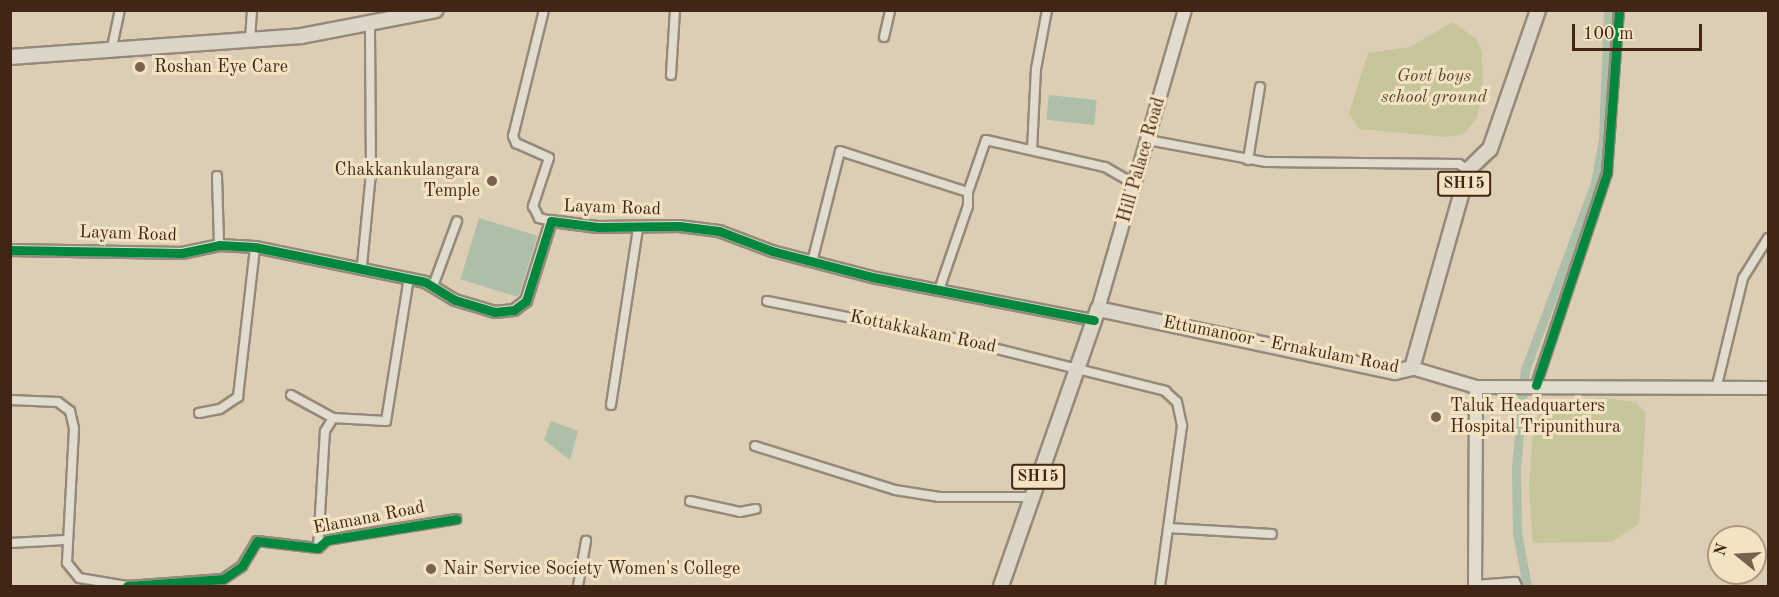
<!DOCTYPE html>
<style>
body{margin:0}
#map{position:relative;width:1779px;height:597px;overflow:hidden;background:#dbceb4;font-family:"Old Standard TT",serif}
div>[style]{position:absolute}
.green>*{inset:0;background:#c7c59a}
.water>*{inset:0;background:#adbfa9;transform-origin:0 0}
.canal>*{height:9px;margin:-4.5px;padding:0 4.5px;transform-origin:4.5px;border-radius:4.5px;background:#adbfa9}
.roads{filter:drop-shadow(2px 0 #958a7a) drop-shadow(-2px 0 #958a7a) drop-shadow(0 2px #958a7a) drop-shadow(0 -2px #958a7a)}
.minor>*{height:8px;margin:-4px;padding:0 4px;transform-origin:4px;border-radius:4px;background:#e2dcce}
.tertiary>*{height:10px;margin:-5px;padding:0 5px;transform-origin:5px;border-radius:5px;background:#e2dcce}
.secondary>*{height:12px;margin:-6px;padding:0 6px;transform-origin:6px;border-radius:6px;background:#e2dcce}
.primary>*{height:14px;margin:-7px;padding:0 7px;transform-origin:7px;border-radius:7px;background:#ddd5c6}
.cycleway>*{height:9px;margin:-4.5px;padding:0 4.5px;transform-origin:4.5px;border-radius:4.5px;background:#00873e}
.dots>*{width:16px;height:16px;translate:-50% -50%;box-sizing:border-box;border:3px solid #f3e3c3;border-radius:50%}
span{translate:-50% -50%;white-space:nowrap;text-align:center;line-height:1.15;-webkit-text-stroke:6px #f3e3c3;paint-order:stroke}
.shield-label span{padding:2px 4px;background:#f3e3c3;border:2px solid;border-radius:4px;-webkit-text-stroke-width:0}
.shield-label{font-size:16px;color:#412618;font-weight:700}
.poi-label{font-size:18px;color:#412618}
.left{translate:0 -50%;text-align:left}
.right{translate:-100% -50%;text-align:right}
.park-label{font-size:18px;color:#59442e;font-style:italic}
.street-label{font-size:18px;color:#412618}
.frame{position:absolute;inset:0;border:12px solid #412618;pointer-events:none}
.north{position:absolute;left:1707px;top:525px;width:60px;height:60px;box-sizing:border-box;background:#f3e3c3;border:2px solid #ac977f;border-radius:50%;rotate:288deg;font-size:16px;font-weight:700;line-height:24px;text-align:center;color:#412618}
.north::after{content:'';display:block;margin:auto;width:21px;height:27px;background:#77614f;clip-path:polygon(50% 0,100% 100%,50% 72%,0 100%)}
.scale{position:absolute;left:1572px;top:24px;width:130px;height:27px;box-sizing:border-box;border:3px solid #412618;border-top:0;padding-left:8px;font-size:18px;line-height:21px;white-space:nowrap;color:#412618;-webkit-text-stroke:4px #f3e3c3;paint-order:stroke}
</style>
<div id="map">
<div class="green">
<div style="clip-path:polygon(1453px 22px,1476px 39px,1482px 51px,1483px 92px,1476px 120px,1463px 134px,1447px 137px,1359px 129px,1349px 113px,1368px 53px,1410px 47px)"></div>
<div style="clip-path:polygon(1603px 398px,1635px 402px,1646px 413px,1639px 524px,1612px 542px,1533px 543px,1529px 486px,1533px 432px,1540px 411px,1560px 402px)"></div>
</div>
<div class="water">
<div style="left:1049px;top:95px;width:48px;height:25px;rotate:6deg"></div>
<div style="left:479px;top:218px;width:61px;height:64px;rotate:17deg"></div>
<div style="clip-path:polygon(551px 421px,578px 431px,570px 460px,544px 440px)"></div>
</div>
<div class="canal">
<div style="left:1527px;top:586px;width:55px;rotate:-100.5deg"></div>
<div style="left:1517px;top:532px;width:64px;rotate:-90.9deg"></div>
<div style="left:1516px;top:468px;width:98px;rotate:-84.8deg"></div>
<div style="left:1525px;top:370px;width:200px;rotate:-69.5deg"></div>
<div style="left:1595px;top:183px;width:45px;rotate:-79.7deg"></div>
<div style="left:1603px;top:139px;width:129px;rotate:-87.8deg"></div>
</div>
<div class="roads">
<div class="minor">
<div style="left:544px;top:10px;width:130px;rotate:103.8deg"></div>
<div style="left:513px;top:136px;width:8px;rotate:67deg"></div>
<div style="left:516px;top:143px;width:36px;rotate:24deg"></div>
<div style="left:549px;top:158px;width:51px;rotate:108.4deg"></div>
<div style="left:533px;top:206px;width:13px;rotate:63deg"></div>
<div style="left:539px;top:218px;width:12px;rotate:14deg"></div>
<div style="left:884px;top:37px;width:28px;rotate:-77deg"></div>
<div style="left:250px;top:39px;width:29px;rotate:-86deg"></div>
<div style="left:112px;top:47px;width:38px;rotate:-78deg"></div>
<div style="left:671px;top:75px;width:65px;rotate:-86.5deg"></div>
<div style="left:1148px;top:140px;width:120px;rotate:10.6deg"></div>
<div style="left:1266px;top:162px;width:193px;rotate:0.6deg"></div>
<div style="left:1459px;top:164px;width:11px;rotate:34deg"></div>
<div style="left:1032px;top:150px;width:81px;rotate:-87.2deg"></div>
<div style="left:1036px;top:69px;width:60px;rotate:-79.4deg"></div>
<div style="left:1248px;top:160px;width:74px;rotate:-80.7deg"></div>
<div style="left:217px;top:176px;width:69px;rotate:88.3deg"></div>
<div style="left:812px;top:262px;width:114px;rotate:-75.8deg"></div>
<div style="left:840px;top:151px;width:134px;rotate:17.8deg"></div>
<div style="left:968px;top:192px;width:55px;rotate:-70.9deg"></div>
<div style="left:986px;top:140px;width:122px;rotate:12.8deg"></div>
<div style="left:1105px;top:167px;width:34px;rotate:30deg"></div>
<div style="left:362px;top:265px;width:92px;rotate:-84.4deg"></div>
<div style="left:371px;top:173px;width:150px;rotate:-90.4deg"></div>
<div style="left:433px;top:286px;width:69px;rotate:-69.7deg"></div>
<div style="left:939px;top:290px;width:89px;rotate:-71deg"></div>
<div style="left:968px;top:206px;width:14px;rotate:-90deg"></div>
<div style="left:767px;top:301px;width:190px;rotate:11.3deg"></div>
<div style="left:953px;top:338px;width:219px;rotate:14deg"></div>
<div style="left:1165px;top:391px;width:16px;rotate:43deg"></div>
<div style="left:1177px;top:402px;width:25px;rotate:78deg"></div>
<div style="left:1182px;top:426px;width:162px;rotate:97.8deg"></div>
<div style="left:1536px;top:385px;width:224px;rotate:-71.5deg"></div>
<div style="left:1607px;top:173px;width:163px;rotate:-85.8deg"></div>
<div style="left:1717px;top:385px;width:110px;rotate:-76.3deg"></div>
<div style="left:1743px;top:278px;width:47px;rotate:-58deg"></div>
<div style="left:291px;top:395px;width:48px;rotate:28.7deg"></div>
<div style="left:10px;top:400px;width:48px;rotate:2.4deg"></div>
<div style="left:58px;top:402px;width:15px;rotate:37deg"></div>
<div style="left:70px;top:411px;width:18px;rotate:77deg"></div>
<div style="left:74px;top:429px;width:134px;rotate:93deg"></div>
<div style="left:67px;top:563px;width:19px;rotate:51deg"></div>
<div style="left:79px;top:578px;width:50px;rotate:9.3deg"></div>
<div style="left:611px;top:405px;width:179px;rotate:-81.3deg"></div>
<div style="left:199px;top:413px;width:21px;rotate:-11deg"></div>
<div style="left:220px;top:409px;width:22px;rotate:-34deg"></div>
<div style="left:238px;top:397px;width:151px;rotate:-83.5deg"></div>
<div style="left:755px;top:446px;width:147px;rotate:17.4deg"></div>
<div style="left:895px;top:490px;width:45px;rotate:9deg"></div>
<div style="left:939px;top:497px;width:92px"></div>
<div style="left:690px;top:501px;width:51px;rotate:12.4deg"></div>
<div style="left:740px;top:512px;width:16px;rotate:-11deg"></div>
<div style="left:1168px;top:528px;width:104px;rotate:3.3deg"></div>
<div style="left:10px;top:543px;width:55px;rotate:-3.1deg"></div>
<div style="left:318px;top:548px;width:117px;rotate:-86.6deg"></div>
<div style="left:325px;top:431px;width:15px;rotate:-58deg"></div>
<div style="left:333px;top:418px;width:53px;rotate:3.2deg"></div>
<div style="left:386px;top:421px;width:145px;rotate:-80.9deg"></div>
<div style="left:1475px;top:585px;width:40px;rotate:-4.3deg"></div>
<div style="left:1515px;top:582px;width:4px;rotate:63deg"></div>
<div style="left:127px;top:586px;width:96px;rotate:-4.2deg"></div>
<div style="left:223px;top:579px;width:23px;rotate:-34deg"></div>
<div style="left:242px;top:566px;width:29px;rotate:-59deg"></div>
<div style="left:257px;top:541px;width:61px;rotate:6.5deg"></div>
<div style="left:318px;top:548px;width:12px;rotate:-42deg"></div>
<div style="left:327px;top:540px;width:131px;rotate:-9.2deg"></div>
<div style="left:578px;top:586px;width:46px;rotate:-79.9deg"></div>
</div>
<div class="tertiary">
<div style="left:10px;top:250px;width:172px;rotate:1deg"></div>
<div style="left:182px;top:253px;width:38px;rotate:-12deg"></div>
<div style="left:219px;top:245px;width:36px;rotate:3deg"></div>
<div style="left:255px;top:247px;width:174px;rotate:11.6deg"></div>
<div style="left:425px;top:282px;width:35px;rotate:31deg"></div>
<div style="left:455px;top:300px;width:42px;rotate:16.7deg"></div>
<div style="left:495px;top:312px;width:19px;rotate:-6deg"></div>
<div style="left:514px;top:310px;width:15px;rotate:-37deg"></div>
<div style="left:526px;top:301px;width:84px;rotate:-72.6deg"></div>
<div style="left:551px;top:221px;width:47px;rotate:7.3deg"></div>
<div style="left:598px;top:227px;width:81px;rotate:-0.7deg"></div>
<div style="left:679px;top:226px;width:40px;rotate:7.1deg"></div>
<div style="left:719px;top:231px;width:57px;rotate:20.7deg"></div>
<div style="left:772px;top:251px;width:103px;rotate:14.6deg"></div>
<div style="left:872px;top:277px;width:226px;rotate:11deg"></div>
</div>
<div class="secondary">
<div style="left:1098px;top:309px;width:311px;rotate:-73.8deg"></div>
<div style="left:1412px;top:368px;width:67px;rotate:16.5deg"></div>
<div style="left:1476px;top:387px;width:292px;rotate:0.2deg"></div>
<div style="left:1475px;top:586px;width:199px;rotate:-89.7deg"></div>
</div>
<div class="primary">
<div style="left:10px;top:57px;width:292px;rotate:-4.1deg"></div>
<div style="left:301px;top:36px;width:137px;rotate:-10.9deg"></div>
<div style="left:1001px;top:586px;width:293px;rotate:-70.7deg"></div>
<div style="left:1098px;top:309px;width:304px;rotate:12deg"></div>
<div style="left:1395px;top:372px;width:17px;rotate:-13deg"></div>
<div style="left:1412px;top:368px;width:206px;rotate:-74.2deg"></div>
<div style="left:1468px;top:170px;width:30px;rotate:-44deg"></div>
<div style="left:1490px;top:149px;width:147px;rotate:-70.9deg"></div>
</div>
</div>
<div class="cycleway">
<div style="left:10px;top:250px;width:172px;rotate:1deg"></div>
<div style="left:182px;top:253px;width:38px;rotate:-12deg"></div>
<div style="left:219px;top:245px;width:36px;rotate:3deg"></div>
<div style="left:255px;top:247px;width:174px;rotate:11.6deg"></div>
<div style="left:425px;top:282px;width:35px;rotate:31deg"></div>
<div style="left:455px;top:300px;width:42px;rotate:16.7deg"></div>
<div style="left:495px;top:312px;width:19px;rotate:-6deg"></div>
<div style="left:514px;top:310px;width:15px;rotate:-37deg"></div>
<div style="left:526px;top:301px;width:84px;rotate:-72.6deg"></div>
<div style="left:551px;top:221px;width:47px;rotate:7.3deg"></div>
<div style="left:598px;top:227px;width:81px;rotate:-0.7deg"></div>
<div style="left:679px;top:226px;width:40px;rotate:7.1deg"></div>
<div style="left:719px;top:231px;width:57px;rotate:20.7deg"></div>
<div style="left:772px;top:251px;width:103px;rotate:14.6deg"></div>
<div style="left:872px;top:277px;width:226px;rotate:11deg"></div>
<div style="left:1536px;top:385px;width:224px;rotate:-71.5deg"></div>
<div style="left:1607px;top:173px;width:163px;rotate:-85.8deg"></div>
<div style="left:127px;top:586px;width:96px;rotate:-4.2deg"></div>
<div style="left:223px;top:579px;width:23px;rotate:-34deg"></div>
<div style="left:242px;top:566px;width:29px;rotate:-59deg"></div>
<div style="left:257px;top:541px;width:61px;rotate:6.5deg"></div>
<div style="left:318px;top:548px;width:12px;rotate:-42deg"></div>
<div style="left:327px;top:540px;width:131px;rotate:-9.2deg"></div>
</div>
<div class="dots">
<div style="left:140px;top:67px;background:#77614f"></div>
<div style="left:492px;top:181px;background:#77614f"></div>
<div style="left:1436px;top:417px;background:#77614f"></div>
<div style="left:431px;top:569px;background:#77614f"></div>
</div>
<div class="shield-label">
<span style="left:1464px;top:184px">SH15</span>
<span style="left:1038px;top:477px">SH15</span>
</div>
<div class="poi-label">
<span class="left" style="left:154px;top:67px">Roshan Eye Care</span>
<span class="right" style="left:480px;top:181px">Chakkankulangara<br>Temple</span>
<span class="left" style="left:1450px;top:417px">Taluk Headquarters<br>Hospital Tripunithura</span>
<span class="left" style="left:443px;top:569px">Nair Service Society Women's College</span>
</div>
<div class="park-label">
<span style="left:1434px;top:87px">Govt boys<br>school ground</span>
</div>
<div class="street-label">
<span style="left:1142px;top:160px;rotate:-74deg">Hill Palace Road</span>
<span style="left:612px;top:208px;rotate:2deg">Layam Road</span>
<span style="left:128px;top:234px;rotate:2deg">Layam Road</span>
<span style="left:923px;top:332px;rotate:12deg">Kottakkakam Road</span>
<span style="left:1281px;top:345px;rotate:11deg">Ettumanoor - Ernakulam Road</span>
<span style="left:369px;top:518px;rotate:-11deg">Elamana Road</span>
</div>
<div class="frame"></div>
<div class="north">N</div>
<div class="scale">100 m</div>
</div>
